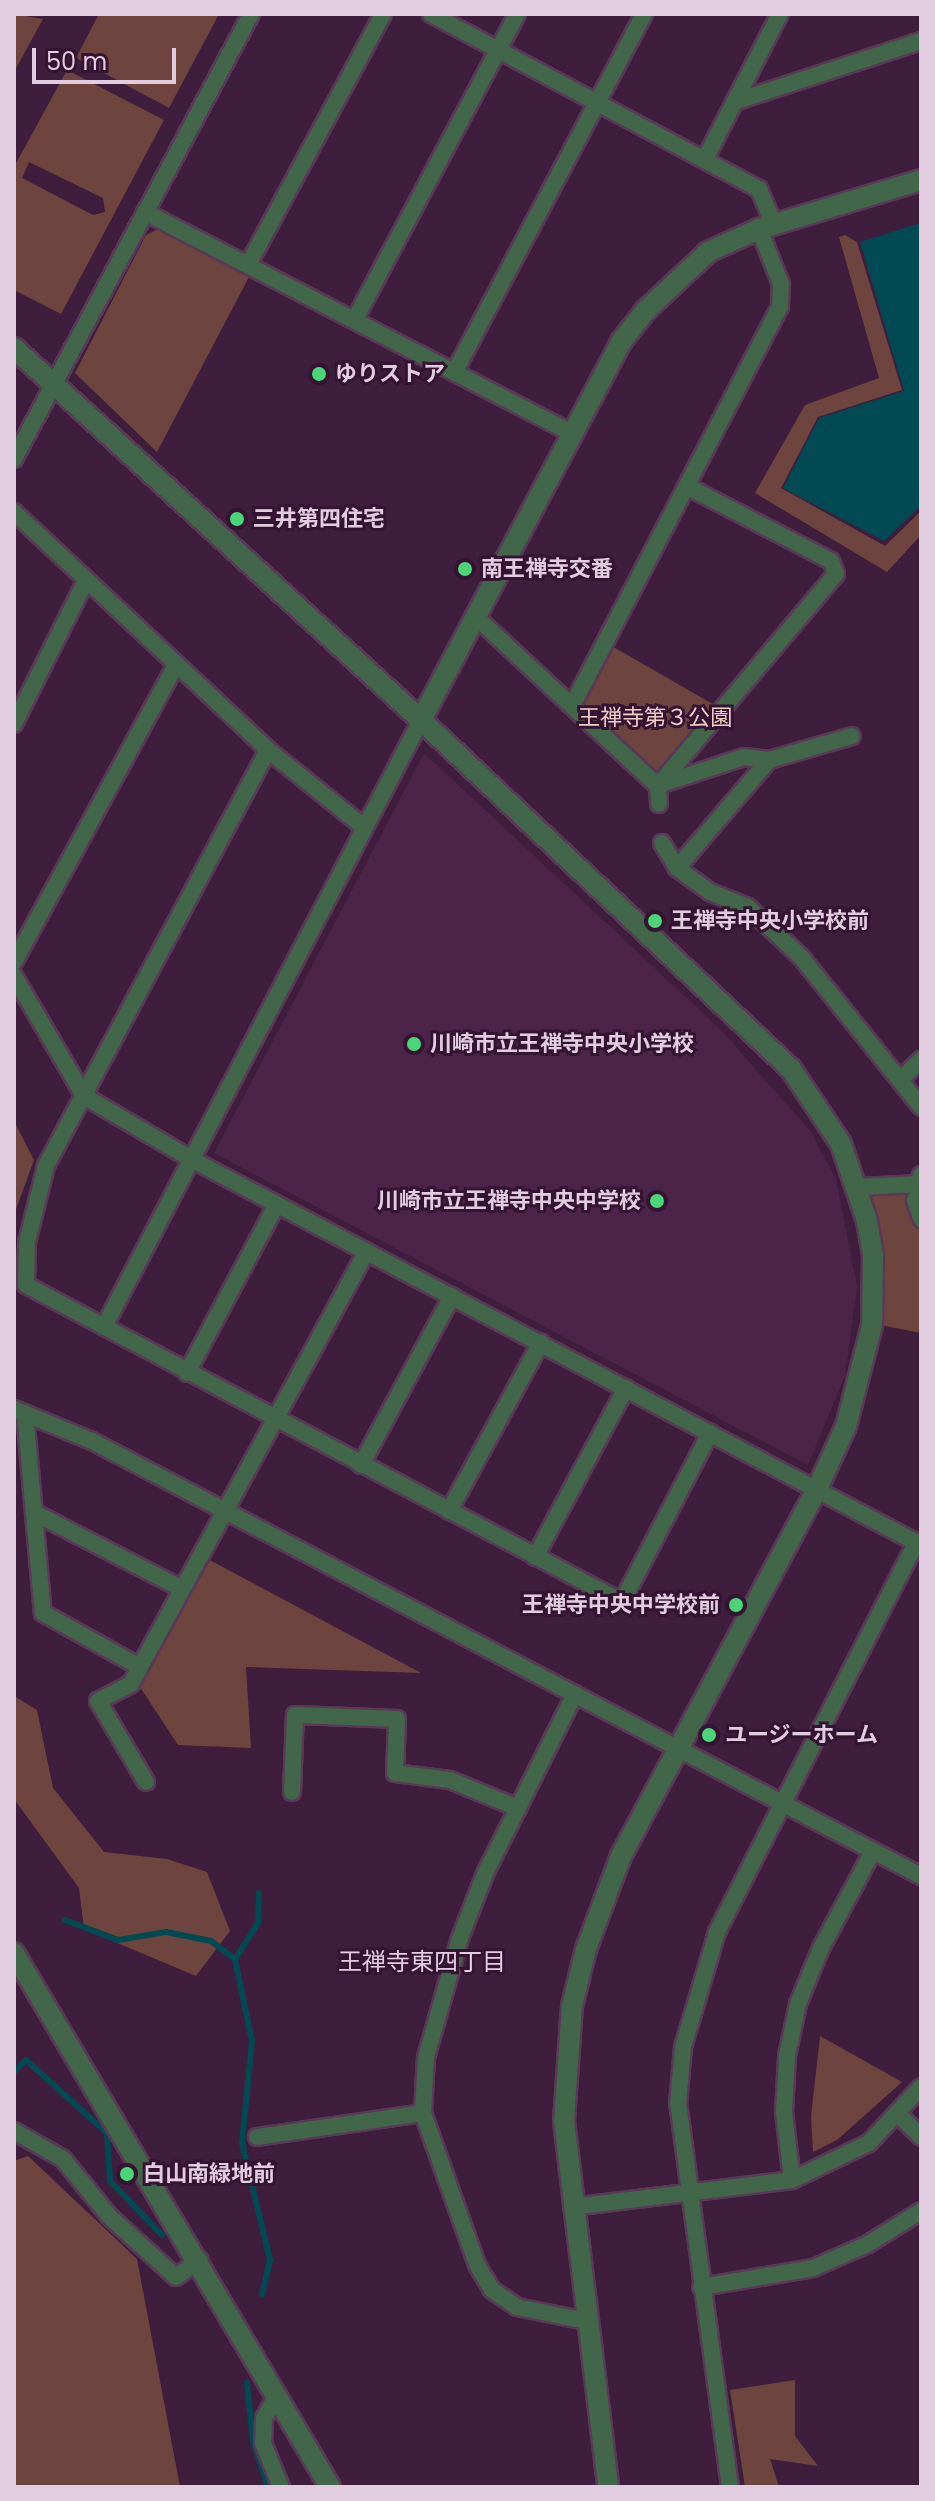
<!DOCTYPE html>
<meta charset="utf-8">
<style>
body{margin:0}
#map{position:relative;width:935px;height:2501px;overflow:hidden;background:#3f1d3d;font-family:Poppins,"Noto Sans JP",sans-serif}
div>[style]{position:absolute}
.built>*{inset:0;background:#4d2449}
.green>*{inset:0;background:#6d453e}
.water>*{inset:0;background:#014a54}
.stream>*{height:6px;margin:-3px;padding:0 3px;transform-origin:3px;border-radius:3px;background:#014a54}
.roads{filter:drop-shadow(2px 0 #593957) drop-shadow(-2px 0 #593957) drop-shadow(0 2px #593957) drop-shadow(0 -2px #593957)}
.minor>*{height:16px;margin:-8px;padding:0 8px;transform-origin:8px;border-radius:8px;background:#416649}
.tertiary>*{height:20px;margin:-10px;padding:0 10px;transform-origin:10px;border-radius:10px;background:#416649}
.dots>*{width:22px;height:22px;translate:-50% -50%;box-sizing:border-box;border:4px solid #351332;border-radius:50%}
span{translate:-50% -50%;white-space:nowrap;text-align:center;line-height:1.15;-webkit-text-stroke:6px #351332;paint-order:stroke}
.poi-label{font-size:22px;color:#e2ccdf;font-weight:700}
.left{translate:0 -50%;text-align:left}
.right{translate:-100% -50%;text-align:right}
.park-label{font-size:22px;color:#f2ccc5}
.neighbourhood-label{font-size:24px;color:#e2ccdf}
.frame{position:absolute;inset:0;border:16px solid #e2ccdf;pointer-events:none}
.scale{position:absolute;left:32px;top:48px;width:144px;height:36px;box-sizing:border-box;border:4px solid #e2ccdf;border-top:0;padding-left:10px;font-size:24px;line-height:28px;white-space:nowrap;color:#e2ccdf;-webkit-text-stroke:6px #351332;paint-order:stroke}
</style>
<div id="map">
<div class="built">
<div style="clip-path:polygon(424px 753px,722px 1031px,811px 1132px,836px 1179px,857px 1287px,845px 1376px,808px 1465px,214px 1153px)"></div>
</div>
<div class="green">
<div style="clip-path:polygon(14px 14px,43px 19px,14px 72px)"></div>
<div style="clip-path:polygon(99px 14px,219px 14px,169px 108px,76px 58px)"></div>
<div style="clip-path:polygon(evenodd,67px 70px,164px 120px,61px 314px,14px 290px,14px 167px,67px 70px,29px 162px,103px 198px,105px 212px,93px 215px,22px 178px,29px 162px)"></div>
<div style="clip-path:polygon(162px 227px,250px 275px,157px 452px,75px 373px,146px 235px)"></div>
<div style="clip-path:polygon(845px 235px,857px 242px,902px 390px,818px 417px,781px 488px,885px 546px,921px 511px,921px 535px,887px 572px,755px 493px,805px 405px,879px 378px,839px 237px)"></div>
<div style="clip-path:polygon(610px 645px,718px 707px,657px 777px,581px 701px)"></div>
<div style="clip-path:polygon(14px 1121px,34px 1160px,14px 1215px)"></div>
<div style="clip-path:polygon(915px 1184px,921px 1225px,921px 1333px,875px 1324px,861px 1190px)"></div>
<div style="clip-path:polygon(204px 1557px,421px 1673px,246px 1667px,251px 1748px,178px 1745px,138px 1684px)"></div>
<div style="clip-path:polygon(14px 1696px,37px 1710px,53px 1788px,104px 1852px,167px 1859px,207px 1872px,230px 1931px,196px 1976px,84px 1929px,79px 1888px,14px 1799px)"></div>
<div style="clip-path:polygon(820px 2036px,902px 2082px,837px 2140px,813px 2152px,811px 2117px)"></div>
<div style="clip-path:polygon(28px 2156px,137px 2259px,180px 2487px,14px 2487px,14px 2161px)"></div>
<div style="clip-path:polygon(795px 2380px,795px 2436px,818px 2466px,770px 2459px,779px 2487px,745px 2487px,730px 2390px)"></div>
</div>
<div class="water">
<div style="clip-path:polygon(921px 223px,921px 506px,884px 541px,783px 488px,819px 418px,904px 391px,860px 242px)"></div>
</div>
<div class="stream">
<div style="left:65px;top:1920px;width:57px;rotate:20.7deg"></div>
<div style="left:118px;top:1940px;width:49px;rotate:-9.5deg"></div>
<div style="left:166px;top:1932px;width:46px;rotate:11.3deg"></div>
<div style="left:211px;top:1941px;width:30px;rotate:37deg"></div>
<div style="left:235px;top:1959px;width:84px;rotate:78.3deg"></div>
<div style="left:252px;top:2041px;width:102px;rotate:95.6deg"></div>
<div style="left:242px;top:2143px;width:120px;rotate:76.5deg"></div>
<div style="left:270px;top:2260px;width:35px;rotate:103deg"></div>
<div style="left:235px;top:1959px;width:43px;rotate:-57.4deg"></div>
<div style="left:258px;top:1923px;width:30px;rotate:-88deg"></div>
<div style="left:14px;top:2072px;width:17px;rotate:-45deg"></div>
<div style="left:26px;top:2060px;width:109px;rotate:42deg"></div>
<div style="left:107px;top:2133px;width:48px;rotate:86.4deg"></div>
<div style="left:110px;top:2181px;width:75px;rotate:46.1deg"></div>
<div style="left:247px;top:2383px;width:58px;rotate:84.1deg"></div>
<div style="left:253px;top:2441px;width:48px;rotate:71.9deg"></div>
</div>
<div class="roads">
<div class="minor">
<div style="left:431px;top:14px;width:372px;rotate:28.1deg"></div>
<div style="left:759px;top:189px;width:39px;rotate:67deg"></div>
<div style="left:734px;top:102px;width:197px;rotate:-18.1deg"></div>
<div style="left:705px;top:159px;width:163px;rotate:-62.7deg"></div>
<div style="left:145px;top:212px;width:483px;rotate:27.4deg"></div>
<div style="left:248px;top:265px;width:285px;rotate:-61.7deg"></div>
<div style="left:355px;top:319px;width:345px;rotate:-62deg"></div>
<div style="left:455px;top:371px;width:404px;rotate:-62.1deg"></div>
<div style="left:14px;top:459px;width:504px;rotate:-61.96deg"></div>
<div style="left:14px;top:512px;width:348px;rotate:43.1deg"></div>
<div style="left:268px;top:750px;width:124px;rotate:38.8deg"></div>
<div style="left:476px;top:617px;width:248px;rotate:42.9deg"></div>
<div style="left:658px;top:786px;width:18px;rotate:87deg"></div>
<div style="left:572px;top:706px;width:450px;rotate:-62.5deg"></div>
<div style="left:780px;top:307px;width:23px;rotate:-88deg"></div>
<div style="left:781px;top:284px;width:59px;rotate:-111.8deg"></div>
<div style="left:14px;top:724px;width:159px;rotate:-63.4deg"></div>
<div style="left:268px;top:750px;width:472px;rotate:118.1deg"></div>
<div style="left:46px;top:1166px;width:78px;rotate:104deg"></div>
<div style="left:27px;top:1242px;width:43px;rotate:91.3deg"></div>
<div style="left:26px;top:1285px;width:675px;rotate:28.01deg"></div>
<div style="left:622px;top:1602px;width:191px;rotate:-62.5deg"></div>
<div style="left:659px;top:785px;width:89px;rotate:-18.2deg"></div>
<div style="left:744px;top:757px;width:25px;rotate:7deg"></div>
<div style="left:658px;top:786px;width:277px;rotate:-50deg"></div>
<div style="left:836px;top:574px;width:14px;rotate:-111deg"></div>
<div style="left:831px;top:561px;width:161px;rotate:-152.6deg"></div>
<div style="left:662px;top:843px;width:29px;rotate:59deg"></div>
<div style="left:677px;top:868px;width:41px;rotate:36deg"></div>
<div style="left:710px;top:892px;width:41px;rotate:21.5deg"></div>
<div style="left:748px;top:907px;width:73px;rotate:43.3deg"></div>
<div style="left:801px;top:957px;width:192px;rotate:51.3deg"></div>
<div style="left:677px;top:868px;width:142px;rotate:-49.6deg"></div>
<div style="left:769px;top:760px;width:86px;rotate:-16.1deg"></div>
<div style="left:14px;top:962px;width:338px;rotate:-61.4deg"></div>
<div style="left:14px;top:976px;width:139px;rotate:59.7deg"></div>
<div style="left:84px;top:1096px;width:124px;rotate:30.5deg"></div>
<div style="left:191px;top:1159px;width:826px;rotate:27.87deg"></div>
<div style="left:900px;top:1080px;width:29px;rotate:-44deg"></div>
<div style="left:921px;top:1175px;width:26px;rotate:103deg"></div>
<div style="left:915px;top:1200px;width:20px;rotate:72deg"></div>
<div style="left:857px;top:1187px;width:64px;rotate:-2.7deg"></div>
<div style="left:104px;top:1327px;width:685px;rotate:-62.42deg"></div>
<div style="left:187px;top:1373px;width:191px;rotate:-62deg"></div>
<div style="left:14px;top:1409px;width:84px;rotate:22.3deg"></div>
<div style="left:92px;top:1441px;width:936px;rotate:27.69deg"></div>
<div style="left:25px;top:1413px;width:201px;rotate:84.9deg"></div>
<div style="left:43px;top:1613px;width:111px;rotate:29.1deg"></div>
<div style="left:140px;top:1667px;width:473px;rotate:-61.4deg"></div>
<div style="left:361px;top:1465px;width:192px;rotate:-61.7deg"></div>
<div style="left:449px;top:1511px;width:192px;rotate:-61.4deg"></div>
<div style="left:37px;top:1514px;width:163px;rotate:27.3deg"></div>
<div style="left:535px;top:1557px;width:192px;rotate:-61.7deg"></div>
<div style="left:140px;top:1667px;width:19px;rotate:118deg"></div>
<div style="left:131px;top:1684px;width:37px;rotate:153deg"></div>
<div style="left:98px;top:1701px;width:94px;rotate:59.3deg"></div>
<div style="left:575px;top:1694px;width:201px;rotate:116.6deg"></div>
<div style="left:485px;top:1874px;width:69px;rotate:111.3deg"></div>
<div style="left:460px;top:1938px;width:124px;rotate:105.9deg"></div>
<div style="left:426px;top:2057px;width:56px;rotate:93.1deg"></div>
<div style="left:423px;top:2113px;width:161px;rotate:70.4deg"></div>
<div style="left:477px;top:2265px;width:29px;rotate:59deg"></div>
<div style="left:492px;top:2290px;width:30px;rotate:34deg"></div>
<div style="left:517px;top:2307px;width:70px;rotate:11.5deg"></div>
<div style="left:292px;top:1792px;width:77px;rotate:-87.8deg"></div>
<div style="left:295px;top:1715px;width:102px;rotate:2.2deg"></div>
<div style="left:397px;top:1719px;width:54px;rotate:92.1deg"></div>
<div style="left:395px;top:1773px;width:55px;rotate:7.3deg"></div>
<div style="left:450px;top:1780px;width:74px;rotate:22.4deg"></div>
<div style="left:899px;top:2115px;width:31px;rotate:45deg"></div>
<div style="left:14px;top:2131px;width:56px;rotate:29.7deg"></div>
<div style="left:63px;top:2159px;width:75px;rotate:51deg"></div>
<div style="left:110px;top:2217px;width:89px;rotate:42.3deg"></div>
<div style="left:176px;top:2277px;width:29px;rotate:-36deg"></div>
<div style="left:257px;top:2137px;width:168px;rotate:-8.2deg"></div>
<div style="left:792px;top:2180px;width:68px;rotate:-96.7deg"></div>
<div style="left:784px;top:2112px;width:56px;rotate:-86.9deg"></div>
<div style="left:787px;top:2056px;width:53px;rotate:-78.1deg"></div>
<div style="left:798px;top:2004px;width:61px;rotate:-67.7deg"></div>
<div style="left:821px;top:1948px;width:110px;rotate:-61.8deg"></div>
<div style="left:572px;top:2207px;width:222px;rotate:-7deg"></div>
<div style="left:792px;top:2180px;width:85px;rotate:-25.7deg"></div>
<div style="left:869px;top:2143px;width:76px;rotate:-47.1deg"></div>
<div style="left:701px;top:2287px;width:114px;rotate:-9.6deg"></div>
<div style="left:813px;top:2268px;width:60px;rotate:-23.6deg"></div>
<div style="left:868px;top:2244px;width:62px;rotate:-31.9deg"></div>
<div style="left:277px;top:2395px;width:26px;rotate:119deg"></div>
<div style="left:264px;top:2418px;width:25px;rotate:92deg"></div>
<div style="left:263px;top:2443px;width:48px;rotate:67.8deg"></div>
<div style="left:730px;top:2487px;width:387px;rotate:-97.7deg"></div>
<div style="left:678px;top:2104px;width:57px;rotate:-85deg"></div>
<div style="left:683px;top:2047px;width:120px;rotate:-73.5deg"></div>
<div style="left:717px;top:1932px;width:438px;rotate:-62.9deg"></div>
</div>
<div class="tertiary">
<div style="left:14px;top:348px;width:551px;rotate:42.43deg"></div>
<div style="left:421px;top:720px;width:509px;rotate:43.33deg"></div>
<div style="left:791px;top:1069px;width:90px;rotate:56.3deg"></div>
<div style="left:841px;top:1144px;width:81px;rotate:71.3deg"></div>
<div style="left:867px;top:1221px;width:36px;rotate:80deg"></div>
<div style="left:873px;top:1256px;width:69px;rotate:90.8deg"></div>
<div style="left:872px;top:1325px;width:104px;rotate:104.4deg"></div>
<div style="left:846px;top:1426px;width:67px;rotate:114.7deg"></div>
<div style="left:818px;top:1487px;width:418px;rotate:118.1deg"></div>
<div style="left:621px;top:1856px;width:99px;rotate:110.6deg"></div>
<div style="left:586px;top:1949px;width:59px;rotate:103.8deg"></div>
<div style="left:572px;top:2006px;width:115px;rotate:94deg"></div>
<div style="left:564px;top:2121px;width:369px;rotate:83.1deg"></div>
<div style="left:421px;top:720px;width:428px;rotate:-62.1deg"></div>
<div style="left:621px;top:342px;width:39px;rotate:-52deg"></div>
<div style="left:645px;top:311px;width:86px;rotate:-43.1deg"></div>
<div style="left:708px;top:252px;width:56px;rotate:-24.3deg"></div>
<div style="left:759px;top:229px;width:169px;rotate:-16.8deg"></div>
<div style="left:14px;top:1953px;width:620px;rotate:59.38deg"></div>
</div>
</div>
<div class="dots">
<div style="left:319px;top:374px;background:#4ad677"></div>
<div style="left:237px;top:519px;background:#4ad677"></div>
<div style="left:465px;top:569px;background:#4ad677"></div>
<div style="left:655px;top:921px;background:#4ad677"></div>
<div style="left:414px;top:1044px;background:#4ad677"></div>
<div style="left:657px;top:1201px;background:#4ad677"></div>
<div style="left:736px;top:1605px;background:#4ad677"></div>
<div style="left:709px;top:1735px;background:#4ad677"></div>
<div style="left:127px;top:2174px;background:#4ad677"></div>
</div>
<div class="poi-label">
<span class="left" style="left:335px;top:374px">ゆりストア</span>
<span class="left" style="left:253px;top:519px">三井第四住宅</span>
<span class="left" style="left:481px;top:569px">南王禅寺交番</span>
<span class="left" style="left:671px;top:921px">王禅寺中央小学校前</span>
<span class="left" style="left:430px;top:1044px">川崎市立王禅寺中央小学校</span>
<span class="right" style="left:641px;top:1201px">川崎市立王禅寺中央中学校</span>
<span class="right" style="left:720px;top:1605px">王禅寺中央中学校前</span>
<span class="left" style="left:725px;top:1735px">ユージーホーム</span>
<span class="left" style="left:143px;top:2174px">白山南緑地前</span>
</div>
<div class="park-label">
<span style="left:655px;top:718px">王禅寺第３公園</span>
</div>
<div class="neighbourhood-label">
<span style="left:422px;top:1962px">王禅寺東四丁目</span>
</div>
<div class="frame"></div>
<div class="scale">50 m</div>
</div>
